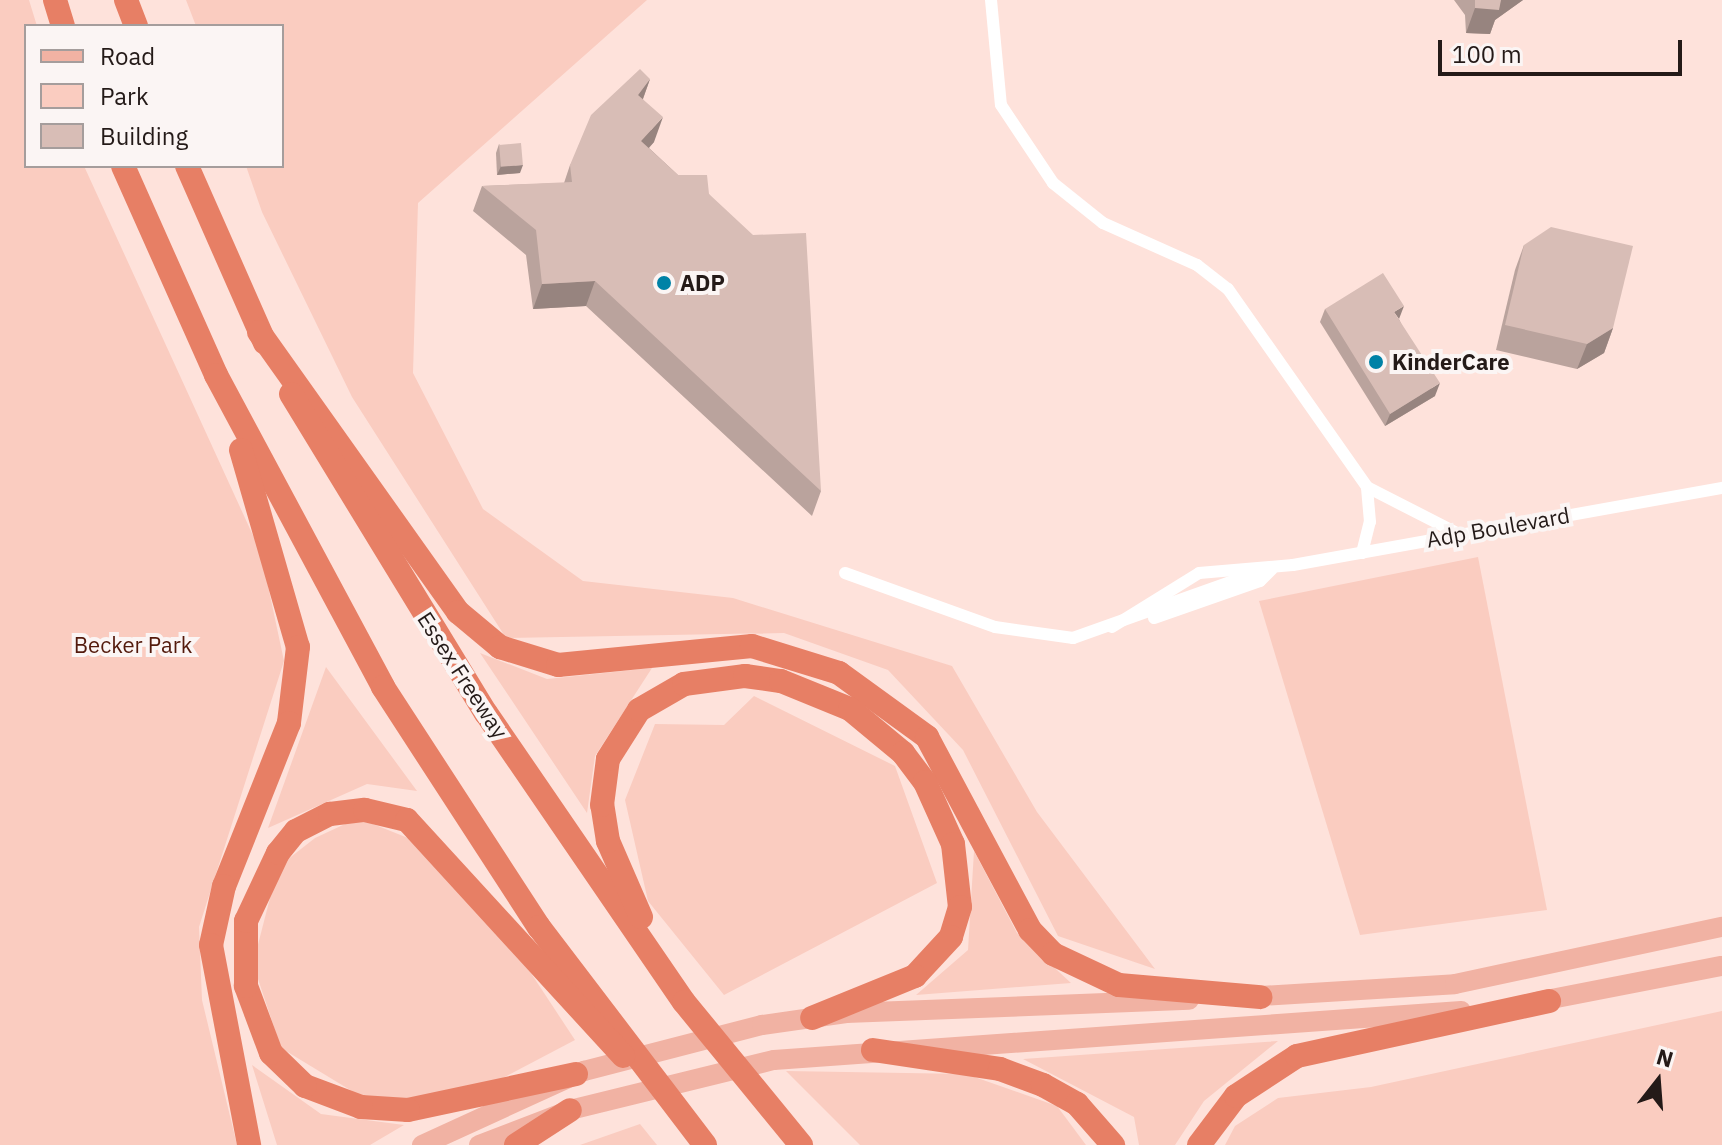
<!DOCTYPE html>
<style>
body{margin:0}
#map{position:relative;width:1722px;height:1145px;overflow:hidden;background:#fee2db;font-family:"IBM Plex Sans",sans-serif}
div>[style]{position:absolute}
.green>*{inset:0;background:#faccc0}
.minor>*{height:12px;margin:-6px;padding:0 6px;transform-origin:6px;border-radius:6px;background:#fff}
.primary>*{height:20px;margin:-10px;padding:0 10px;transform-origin:10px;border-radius:10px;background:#f1b2a3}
.motorway>*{height:24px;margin:-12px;padding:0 12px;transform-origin:12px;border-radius:12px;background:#e77f65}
.wall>*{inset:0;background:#baa39d}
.shaded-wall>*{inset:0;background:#97847f}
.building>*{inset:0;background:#d8bdb6;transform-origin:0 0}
.dots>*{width:22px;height:22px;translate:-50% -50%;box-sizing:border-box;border:4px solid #fbf5f4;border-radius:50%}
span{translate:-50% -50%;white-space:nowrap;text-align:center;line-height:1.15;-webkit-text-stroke:8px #fbf5f4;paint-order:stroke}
.poi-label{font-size:22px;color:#241a18;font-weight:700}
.left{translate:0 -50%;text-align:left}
.street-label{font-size:22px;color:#241a18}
.park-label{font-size:22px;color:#531a0c}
.legend{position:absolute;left:24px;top:24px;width:260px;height:144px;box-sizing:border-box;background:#fbf5f4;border:2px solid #a59d9c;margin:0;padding:10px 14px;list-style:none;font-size:24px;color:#241a18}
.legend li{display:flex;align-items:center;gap:16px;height:40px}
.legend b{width:40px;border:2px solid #a59d9c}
.north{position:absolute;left:1618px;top:1041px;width:80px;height:80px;-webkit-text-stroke:6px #fbf5f4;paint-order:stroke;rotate:17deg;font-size:22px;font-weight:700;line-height:32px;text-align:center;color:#241a18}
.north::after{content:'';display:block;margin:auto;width:28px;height:36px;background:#241a18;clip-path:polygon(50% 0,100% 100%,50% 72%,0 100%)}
.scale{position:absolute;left:1438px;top:40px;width:244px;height:36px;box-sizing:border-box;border:4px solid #241a18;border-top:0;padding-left:10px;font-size:24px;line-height:28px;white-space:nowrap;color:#241a18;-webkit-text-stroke:6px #fbf5f4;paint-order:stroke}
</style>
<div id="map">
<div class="green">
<div style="clip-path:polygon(0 0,29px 0,37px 26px,26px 26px,26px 166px,84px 166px,261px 553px,284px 661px,199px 927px,202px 1000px,237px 1145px,0 1145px)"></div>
<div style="clip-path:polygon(186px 0,647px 0,418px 203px,413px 373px,483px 509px,583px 581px,733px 598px,952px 666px,1037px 812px,1155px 969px,1058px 936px,963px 750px,888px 670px,784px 633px,506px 638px,352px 397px,262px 212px,246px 166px,282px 166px,282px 26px,196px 26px)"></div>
<div style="clip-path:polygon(1478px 557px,1547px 910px,1360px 935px,1259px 601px)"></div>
<div style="clip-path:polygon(480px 653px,547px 679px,652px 668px,595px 756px,587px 813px)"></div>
<div style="clip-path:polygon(326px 667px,417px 791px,367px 784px,268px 828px)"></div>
<div style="clip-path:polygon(754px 696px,895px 766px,937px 883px,724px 995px,648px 901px,625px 800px,655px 724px,724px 725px)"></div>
<div style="clip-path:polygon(358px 818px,413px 840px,521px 958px,575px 1040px,499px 1080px,403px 1101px,365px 1099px,281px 1048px,253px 964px,278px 867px,315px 838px)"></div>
<div style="clip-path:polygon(974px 851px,1017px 933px,1071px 983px,916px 995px,968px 950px)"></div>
<div style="clip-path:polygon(1722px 1011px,1722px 1145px,1225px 1145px,1235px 1126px,1278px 1098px,1371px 1087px)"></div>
<div style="clip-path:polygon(1278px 1041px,1204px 1101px,1175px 1145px,1139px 1145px,1134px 1117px,1023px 1059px)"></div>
<div style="clip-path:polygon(252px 1065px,321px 1114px,404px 1125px,370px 1145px,277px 1145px)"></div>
<div style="clip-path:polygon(786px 1071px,966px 1074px,1057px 1106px,1086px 1145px,860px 1145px)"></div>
<div style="clip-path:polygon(640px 1124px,657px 1145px,580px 1145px)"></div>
</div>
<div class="minor">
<div style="left:991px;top:0;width:105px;rotate:84.6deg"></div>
<div style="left:1001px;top:105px;width:94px;rotate:56.3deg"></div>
<div style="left:1053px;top:183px;width:64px;rotate:38.7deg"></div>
<div style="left:1103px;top:223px;width:103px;rotate:24.1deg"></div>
<div style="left:1197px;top:265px;width:39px;rotate:38deg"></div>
<div style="left:1228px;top:289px;width:242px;rotate:54.9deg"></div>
<div style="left:1367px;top:487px;width:101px;rotate:27.1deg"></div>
<div style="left:1362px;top:553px;width:32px;rotate:-76deg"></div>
<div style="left:1370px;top:522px;width:35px;rotate:-95deg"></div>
<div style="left:845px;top:573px;width:159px;rotate:19.8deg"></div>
<div style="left:995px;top:627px;width:79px;rotate:8deg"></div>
<div style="left:1073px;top:638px;width:206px;rotate:-19.6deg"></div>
<div style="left:1154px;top:618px;width:112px;rotate:-19.2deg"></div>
<div style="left:1260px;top:581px;width:17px;rotate:-45deg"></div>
<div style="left:1112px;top:627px;width:102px;rotate:-31.8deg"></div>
<div style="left:1199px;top:573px;width:94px;rotate:-4.9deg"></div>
<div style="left:1293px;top:565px;width:436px;rotate:-10.2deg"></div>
</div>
<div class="primary">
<div style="left:1245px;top:997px;width:210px;rotate:-3.5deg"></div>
<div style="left:1455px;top:984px;width:273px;rotate:-12.1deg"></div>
<div style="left:1536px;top:1002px;width:189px;rotate:-11deg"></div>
<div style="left:422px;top:1145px;width:178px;rotate:-24.6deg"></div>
<div style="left:584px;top:1071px;width:184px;rotate:-14.5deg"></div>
<div style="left:762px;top:1025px;width:85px;rotate:-8.1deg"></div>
<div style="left:846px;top:1013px;width:343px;rotate:-2.2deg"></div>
<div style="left:479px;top:1145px;width:97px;rotate:-21deg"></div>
<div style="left:570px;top:1110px;width:210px;rotate:-13.8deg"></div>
<div style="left:774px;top:1060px;width:689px;rotate:-4.08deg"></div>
</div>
<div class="motorway">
<div style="left:55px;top:0;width:27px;rotate:73deg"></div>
<div style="left:126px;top:0;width:28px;rotate:69deg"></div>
<div style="left:123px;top:166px;width:229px;rotate:66deg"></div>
<div style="left:216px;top:375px;width:354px;rotate:61.8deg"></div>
<div style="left:383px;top:687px;width:286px;rotate:57deg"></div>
<div style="left:539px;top:927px;width:274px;rotate:52.7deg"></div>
<div style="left:187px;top:166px;width:193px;rotate:66.2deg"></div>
<div style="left:259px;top:332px;width:344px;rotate:54.6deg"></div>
<div style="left:458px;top:612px;width:55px;rotate:39.8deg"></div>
<div style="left:500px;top:647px;width:61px;rotate:17.2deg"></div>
<div style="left:558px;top:665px;width:195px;rotate:-5.6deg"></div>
<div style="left:752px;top:646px;width:91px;rotate:17.2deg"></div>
<div style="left:839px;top:673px;width:109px;rotate:36deg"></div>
<div style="left:927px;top:737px;width:219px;rotate:61.9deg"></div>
<div style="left:1030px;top:930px;width:33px;rotate:46deg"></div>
<div style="left:1053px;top:954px;width:73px;rotate:25.2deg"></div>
<div style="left:1119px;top:985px;width:142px;rotate:4.9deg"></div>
<div style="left:291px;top:394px;width:374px;rotate:58.6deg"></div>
<div style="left:486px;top:713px;width:350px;rotate:55.6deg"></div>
<div style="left:684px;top:1002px;width:185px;rotate:50.7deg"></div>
<div style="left:241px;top:450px;width:205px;rotate:73.9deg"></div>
<div style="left:298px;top:647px;width:77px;rotate:96.8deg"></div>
<div style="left:289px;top:723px;width:175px;rotate:111.7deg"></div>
<div style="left:224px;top:886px;width:60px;rotate:102.4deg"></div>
<div style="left:211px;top:945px;width:204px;rotate:79.2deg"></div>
<div style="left:641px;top:917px;width:83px;rotate:-113.5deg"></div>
<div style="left:608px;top:841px;width:36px;rotate:-99deg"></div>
<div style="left:602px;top:805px;width:46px;rotate:-82.6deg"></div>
<div style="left:608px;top:759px;width:58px;rotate:-57.7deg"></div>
<div style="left:639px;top:710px;width:52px;rotate:-30deg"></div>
<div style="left:684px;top:684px;width:62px;rotate:-7.5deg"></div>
<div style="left:745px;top:676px;width:36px;rotate:8deg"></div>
<div style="left:781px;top:681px;width:74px;rotate:22.1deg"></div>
<div style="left:850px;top:709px;width:69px;rotate:39.7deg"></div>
<div style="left:903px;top:753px;width:36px;rotate:53deg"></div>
<div style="left:925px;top:782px;width:68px;rotate:65.7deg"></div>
<div style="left:953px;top:844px;width:63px;rotate:83.7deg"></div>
<div style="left:960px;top:907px;width:31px;rotate:107deg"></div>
<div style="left:951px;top:937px;width:53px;rotate:132.7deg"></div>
<div style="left:915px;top:976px;width:111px;rotate:157.8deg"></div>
<div style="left:873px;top:1050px;width:128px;rotate:8.5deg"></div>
<div style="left:1000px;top:1069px;width:46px;rotate:20.4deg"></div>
<div style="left:1043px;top:1085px;width:39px;rotate:29deg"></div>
<div style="left:1077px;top:1104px;width:55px;rotate:48.7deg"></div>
<div style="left:576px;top:1074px;width:172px;rotate:167.9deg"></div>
<div style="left:408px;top:1110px;width:47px;rotate:-176.3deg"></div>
<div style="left:361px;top:1107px;width:60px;rotate:-159.4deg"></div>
<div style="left:305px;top:1086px;width:47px;rotate:-135.9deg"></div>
<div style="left:271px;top:1053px;width:72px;rotate:-110.5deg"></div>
<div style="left:246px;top:986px;width:65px;rotate:-90deg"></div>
<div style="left:246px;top:921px;width:75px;rotate:-64.8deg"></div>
<div style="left:278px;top:853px;width:28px;rotate:-51deg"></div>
<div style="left:296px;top:831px;width:38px;rotate:-27deg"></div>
<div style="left:330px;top:814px;width:35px;rotate:-7deg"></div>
<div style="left:365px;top:810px;width:43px;rotate:13.4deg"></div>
<div style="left:407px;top:820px;width:320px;rotate:47.5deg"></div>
<div style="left:516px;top:1145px;width:64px;rotate:-32.9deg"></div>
<div style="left:1199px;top:1145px;width:61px;rotate:-52.9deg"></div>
<div style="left:1236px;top:1096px;width:73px;rotate:-33.3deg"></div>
<div style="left:1297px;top:1056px;width:258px;rotate:-12.3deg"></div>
</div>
<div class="wall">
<div style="clip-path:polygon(1454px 0,1523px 0,1495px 20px,1490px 34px,1466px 33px,1465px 15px)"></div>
<div style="clip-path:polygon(650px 79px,643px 99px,654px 142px,649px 148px,678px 175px,709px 194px,821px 491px,812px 516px,586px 306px,533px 309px,526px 255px,473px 211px,482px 186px,564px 183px,570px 165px)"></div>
<div style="clip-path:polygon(499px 144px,520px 173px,497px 175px,496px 153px)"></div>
<div style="clip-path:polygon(1524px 245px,1613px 328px,1604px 353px,1577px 369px,1496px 350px,1515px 270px)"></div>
<div style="clip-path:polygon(1325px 309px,1399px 319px,1435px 396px,1385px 426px,1320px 322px)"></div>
</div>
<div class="shaded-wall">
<div style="clip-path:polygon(1501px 0,1523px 0,1495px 20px,1490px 34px,1466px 33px,1475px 8px)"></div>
<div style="clip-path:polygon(650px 79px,641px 104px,638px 95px)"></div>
<div style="clip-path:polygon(663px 117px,654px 142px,632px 166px,641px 141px)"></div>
<div style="clip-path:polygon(523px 165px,520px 173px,497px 175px,501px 166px)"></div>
<div style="clip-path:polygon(595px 281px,586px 306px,533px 309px,542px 284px)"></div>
<div style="clip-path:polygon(1404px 306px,1399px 319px,1394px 312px)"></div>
<div style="clip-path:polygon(1613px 328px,1604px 353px,1577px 369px,1587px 344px)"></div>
<div style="clip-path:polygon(1440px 383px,1435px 396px,1385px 426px,1390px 414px)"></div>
</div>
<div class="building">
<div style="clip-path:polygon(1475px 0,1501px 0,1499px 10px,1475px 8px)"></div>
<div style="clip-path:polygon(640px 69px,650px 79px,638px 95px,663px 117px,641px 141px,678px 175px,707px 175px,709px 194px,753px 235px,806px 233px,821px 491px,595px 281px,542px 284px,536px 230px,482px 186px,572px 182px,570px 165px,591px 115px)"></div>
<div style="left:521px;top:143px;width:22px;height:22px;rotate:85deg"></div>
<div style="clip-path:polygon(1551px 227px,1633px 246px,1613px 328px,1587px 344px,1505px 325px,1524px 245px)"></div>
<div style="clip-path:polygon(1383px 273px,1404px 306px,1394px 312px,1440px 383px,1390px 414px,1325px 309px)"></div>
</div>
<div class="dots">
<div style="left:664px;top:283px;background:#0082a6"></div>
<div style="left:1376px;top:362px;background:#0082a6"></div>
</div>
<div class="poi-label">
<span class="left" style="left:680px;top:283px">ADP</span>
<span class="left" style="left:1392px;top:362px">KinderCare</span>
</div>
<div class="street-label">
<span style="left:1498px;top:527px;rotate:-10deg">Adp Boulevard</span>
<span style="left:463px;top:675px;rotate:57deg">Essex Freeway</span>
</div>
<div class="park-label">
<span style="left:133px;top:645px">Becker Park</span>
</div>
<ul class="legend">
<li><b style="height:10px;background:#f1b2a3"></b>Road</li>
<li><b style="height:22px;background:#faccc0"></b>Park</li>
<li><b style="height:22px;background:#d8bdb6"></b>Building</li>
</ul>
<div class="north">N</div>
<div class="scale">100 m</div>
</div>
